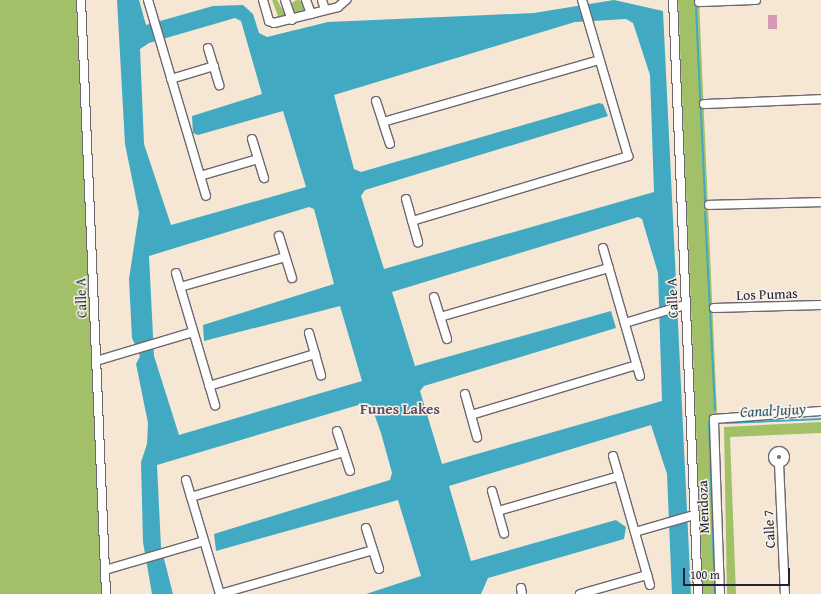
<!DOCTYPE html>
<style>
body{margin:0}
#map{position:relative;width:821px;height:594px;overflow:hidden;background:#f6e7d4;font-family:"Gentium Book Plus",serif}
div>[style]{position:absolute}
.green>*{inset:0;background:#a1c068}
.round{border-radius:50%}
.water>*{inset:0;background:#41a9c1}
.stream>*{height:2px;margin:-1px;padding:0 1px;transform-origin:1px;border-radius:1px;background:#41a9c1}
.building>*{inset:0;background:#d399b5;transform-origin:0 0}
.roads{filter:drop-shadow(1px 0 #6c6771) drop-shadow(-1px 0 #6c6771) drop-shadow(0 1px #6c6771) drop-shadow(0 -1px #6c6771)}
.street>*{height:8px;margin:-4px;padding:0 4px;transform-origin:4px;border-radius:4px;background:#fff}
.street>.ring{margin:-4px;padding:0;box-sizing:content-box;background:none;border:8px solid #fff;border-radius:50%}
span{translate:-50% -50%;white-space:nowrap;text-align:center;line-height:1.15;-webkit-text-stroke:3px #f7f3e8;paint-order:stroke}
.street-label{font-size:14px;color:#22223b}
.neighbourhood-label{font-size:15px;color:#604c66;font-weight:700}
.water-label{font-size:15px;color:#2e5871;font-style:italic}
.scale{position:absolute;left:683px;top:568px;width:107px;height:18px;box-sizing:border-box;border:2px solid #22223b;border-top:0;padding-left:5px;font-size:12px;line-height:14px;white-space:nowrap;color:#22223b;-webkit-text-stroke:3px #f7f3e8;paint-order:stroke}
</style>
<div id="map">
<div class="green">
<div class="round" style="left:291px;top:0;width:14px;height:14px"></div>
<div style="clip-path:polygon(0 0,76px 0,102px 594px,0 594px)"></div>
<div style="clip-path:polygon(272px 0,277px 0,286px 16px,273px 18px,278px 16px)"></div>
<div style="clip-path:polygon(678px 0,699px 0,717px 414px,711px 416px,717px 594px,703px 594px)"></div>
<div style="clip-path:polygon(821px 422px,821px 433px,730px 437px,736px 594px,727px 594px,724px 427px)"></div>
</div>
<div class="water">
<div style="clip-path:polygon(evenodd,117px 0,139px 0,146px 25px,213px 6px,243px 5px,253px 14px,259px 33px,267px 37px,328px 22px,534px 13px,614px 0,663px 11px,691px 594px,672px 594px,667px 474px,651px 425px,449px 486px,471px 561px,616px 520px,626px 527px,624px 539px,488px 578px,481px 594px,366px 594px,421px 576px,398px 500px,216px 551px,214px 534px,390px 480px,392px 473px,381px 433px,371px 405px,365px 403px,157px 465px,161px 547px,173px 594px,152px 594px,143px 542px,141px 462px,147px 444px,148px 423px,136px 364px,140px 356px,132px 338px,129px 279px,139px 213px,125px 144px,117px 0,235px 18px,241px 21px,262px 94px,192px 116px,193px 133px,198px 135px,283px 111px,306px 187px,171px 225px,144px 144px,140px 49px,149px 43px,235px 18px,117px 0,626px 19px,633px 23px,650px 75px,654px 192px,384px 269px,361px 196px,365px 190px,608px 116px,603px 104px,599px 103px,361px 172px,354px 169px,334px 95px,575px 22px,626px 19px,117px 0,309px 207px,314px 209px,334px 284px,203px 325px,204px 341px,340px 306px,362px 381px,179px 435px,154px 356px,149px 256px,309px 207px,117px 0,638px 217px,642px 219px,658px 273px,662px 401px,442px 464px,420px 391px,424px 386px,616px 328px,611px 311px,415px 366px,392px 292px,638px 217px)"></div>
</div>
<div class="stream">
<div style="left:696px;top:8px;width:193px;rotate:87.3deg"></div>
<div style="left:705px;top:212px;width:198px;rotate:87.1deg"></div>
<div style="left:709px;top:422px;width:172px;rotate:88deg"></div>
<div style="left:726px;top:423px;width:95px;rotate:-2.4deg"></div>
</div>
<div class="building">
<div style="left:768px;top:15px;width:9px;height:14px"></div>
</div>
<div class="roads">
<div class="street">
<div style="left:81px;top:0;width:595px;rotate:87.59deg"></div>
<div style="left:148px;top:0;width:204px;rotate:73.5deg"></div>
<div style="left:263px;top:0;width:22px;rotate:74deg"></div>
<div style="left:269px;top:21px;width:5px;rotate:22deg"></div>
<div style="left:274px;top:23px;width:66px;rotate:-14deg"></div>
<div style="left:338px;top:7px;width:11px;rotate:-41deg"></div>
<div style="left:285px;top:0;width:21px;rotate:71deg"></div>
<div style="left:306px;top:0;width:15px;rotate:70deg"></div>
<div style="left:322px;top:0;width:10px;rotate:73deg"></div>
<div style="left:673px;top:0;width:595px;rotate:87.59deg"></div>
<div style="left:699px;top:2px;width:57px;rotate:-2deg"></div>
<div style="left:208px;top:48px;width:39px;rotate:73deg"></div>
<div style="left:171px;top:79px;width:45px;rotate:-16.8deg"></div>
<div style="left:376px;top:101px;width:45px;rotate:72deg"></div>
<div style="left:704px;top:104px;width:117px;rotate:-2.4deg"></div>
<div style="left:383px;top:122px;width:225px;rotate:-16deg"></div>
<div style="left:252px;top:139px;width:41px;rotate:72.9deg"></div>
<div style="left:200px;top:176px;width:60px;rotate:-16.3deg"></div>
<div style="left:406px;top:199px;width:45px;rotate:74.4deg"></div>
<div style="left:709px;top:205px;width:112px;rotate:-1.5deg"></div>
<div style="left:412px;top:221px;width:226px;rotate:-16.7deg"></div>
<div style="left:628px;top:156px;width:163px;rotate:-106.4deg"></div>
<div style="left:279px;top:236px;width:44px;rotate:72.8deg"></div>
<div style="left:603px;top:248px;width:133px;rotate:73.9deg"></div>
<div style="left:176px;top:273px;width:138px;rotate:73.5deg"></div>
<div style="left:180px;top:287px;width:109px;rotate:-15.9deg"></div>
<div style="left:434px;top:297px;width:44px;rotate:72.8deg"></div>
<div style="left:714px;top:308px;width:107px;rotate:-1.6deg"></div>
<div style="left:440px;top:317px;width:176px;rotate:-16.2deg"></div>
<div style="left:625px;top:323px;width:63px;rotate:-16.7deg"></div>
<div style="left:309px;top:333px;width:44px;rotate:74.1deg"></div>
<div style="left:96px;top:361px;width:101px;rotate:-16.6deg"></div>
<div style="left:209px;top:386px;width:111px;rotate:-16.8deg"></div>
<div style="left:465px;top:394px;width:45px;rotate:74.4deg"></div>
<div style="left:471px;top:415px;width:173px;rotate:-16.8deg"></div>
<div style="left:337px;top:431px;width:42px;rotate:72deg"></div>
<div class="ring" style="left:773px;top:451px;width:4px;height:4px"></div>
<div style="left:613px;top:456px;width:134px;rotate:74deg"></div>
<div style="left:779px;top:463px;width:131px;rotate:87.4deg"></div>
<div style="left:186px;top:480px;width:119px;rotate:73.4deg"></div>
<div style="left:492px;top:491px;width:44px;rotate:74.1deg"></div>
<div style="left:191px;top:497px;width:159px;rotate:-16.4deg"></div>
<div style="left:498px;top:511px;width:126px;rotate:-16.1deg"></div>
<div style="left:366px;top:528px;width:43px;rotate:72.4deg"></div>
<div style="left:635px;top:532px;width:61px;rotate:-16.1deg"></div>
<div style="left:105px;top:570px;width:103px;rotate:-16.3deg"></div>
<div style="left:521px;top:588px;width:6px;rotate:81deg"></div>
<div style="left:220px;top:594px;width:159px;rotate:-16deg"></div>
<div style="left:580px;top:594px;width:70px;rotate:-15.8deg"></div>
<div style="left:720px;top:594px;width:175px;rotate:-92deg"></div>
<div style="left:714px;top:419px;width:107px;rotate:-4.3deg"></div>
</div>
</div>
<div class="street-label">
<span style="left:767px;top:294px;rotate:-2deg">Los Pumas</span>
<span style="left:81px;top:298px;rotate:-92deg">Calle A</span>
<span style="left:672px;top:298px;rotate:-92deg">Calle A</span>
<span style="left:703px;top:507px;rotate:-92deg">Mendoza</span>
<span style="left:769px;top:529px;rotate:-93deg">Calle 7</span>
</div>
<div class="neighbourhood-label">
<span style="left:400px;top:409px">Funes Lakes</span>
</div>
<div class="water-label">
<span style="left:773px;top:410px;rotate:-3deg">Canal Jujuy</span>
</div>
<div class="scale">100 m</div>
</div>
